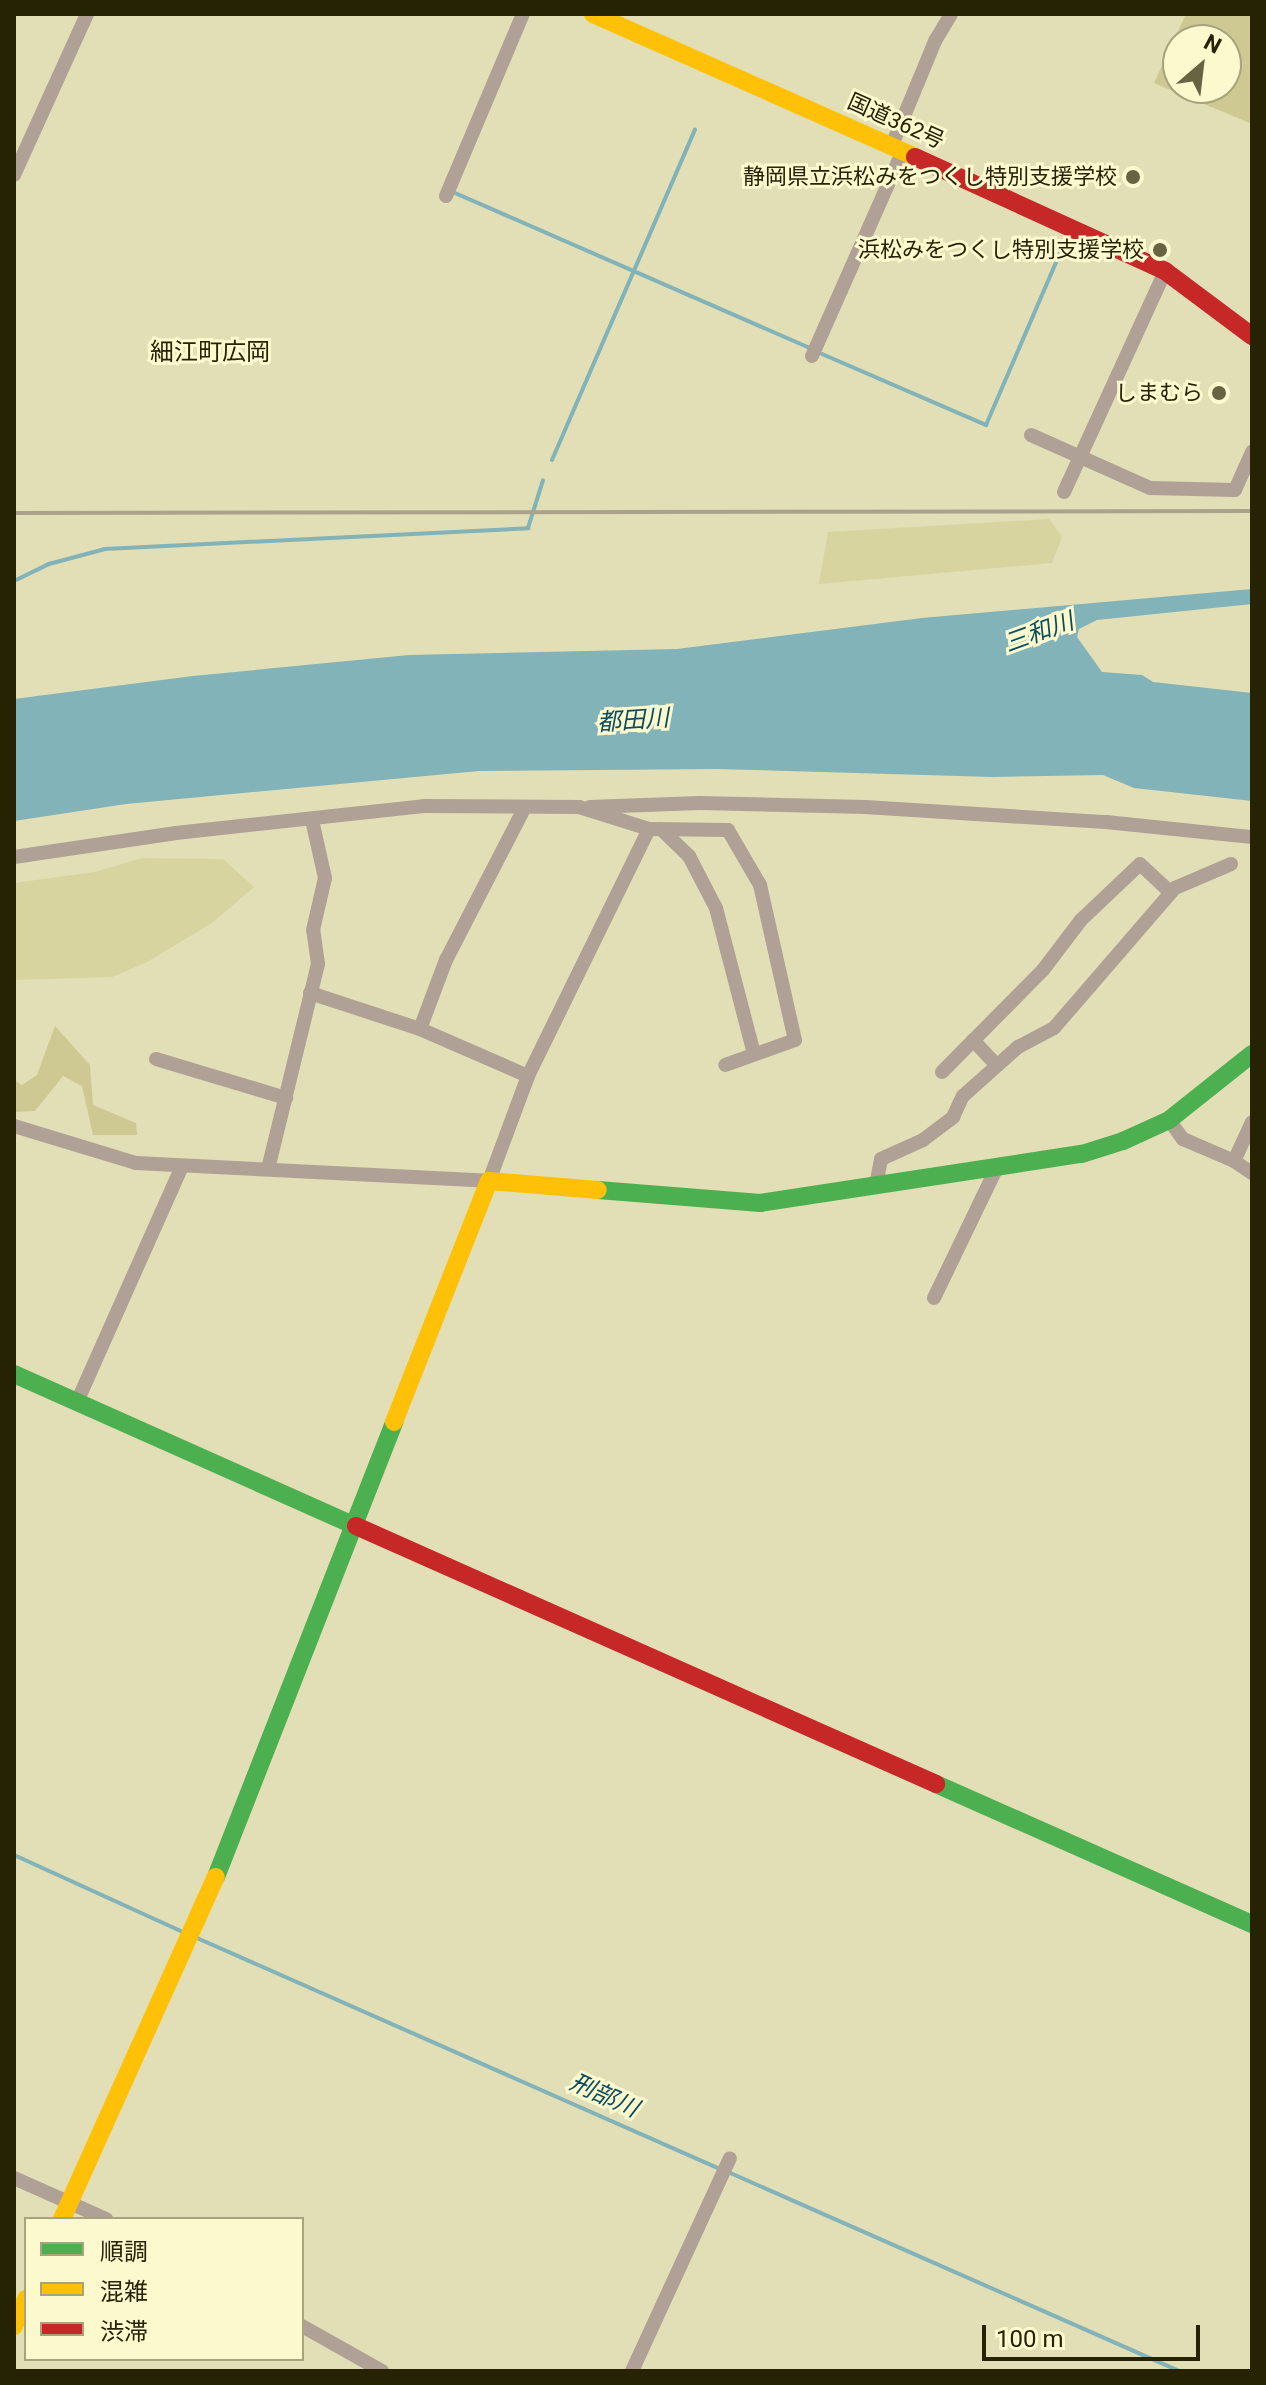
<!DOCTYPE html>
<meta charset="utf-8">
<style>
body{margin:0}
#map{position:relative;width:1266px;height:2385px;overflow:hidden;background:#e2deb5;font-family:Roboto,"Noto Sans JP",sans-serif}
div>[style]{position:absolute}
.green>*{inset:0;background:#d8d4a0}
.forest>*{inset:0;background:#cec993}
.water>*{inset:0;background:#81b3b9}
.stream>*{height:4px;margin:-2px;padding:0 2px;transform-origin:2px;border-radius:2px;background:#81b3b9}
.street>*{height:14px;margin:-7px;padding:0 7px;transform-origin:7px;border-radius:7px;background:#b0a196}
.fast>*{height:18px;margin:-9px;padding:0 9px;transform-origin:9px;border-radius:9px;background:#4caf50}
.slow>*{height:18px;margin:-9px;padding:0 9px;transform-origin:9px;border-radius:9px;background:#ffc107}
.jam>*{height:18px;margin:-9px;padding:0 9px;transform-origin:9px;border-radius:9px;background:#c62828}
.rail>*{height:4px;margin:-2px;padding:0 2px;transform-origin:2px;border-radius:2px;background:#aba28e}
.dots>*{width:22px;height:22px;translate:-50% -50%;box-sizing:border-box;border:4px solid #fdf9ce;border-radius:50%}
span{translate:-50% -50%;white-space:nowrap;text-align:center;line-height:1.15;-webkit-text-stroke:6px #fdf9ce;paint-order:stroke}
.street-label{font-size:22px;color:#262204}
.poi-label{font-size:22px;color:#262204}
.right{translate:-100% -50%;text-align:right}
.neighbourhood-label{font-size:24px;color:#262204}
.water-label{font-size:24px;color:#0c4c5f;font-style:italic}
.frame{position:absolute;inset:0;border:16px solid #262204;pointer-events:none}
.legend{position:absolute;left:24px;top:2217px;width:280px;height:144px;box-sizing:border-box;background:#fdf9ce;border:2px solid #a7a37d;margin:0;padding:10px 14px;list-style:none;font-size:24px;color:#262204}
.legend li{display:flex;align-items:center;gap:16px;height:40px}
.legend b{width:40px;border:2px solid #a7a37d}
.north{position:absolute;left:1162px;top:24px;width:80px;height:80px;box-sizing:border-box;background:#fdf9ce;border:2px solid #a7a37d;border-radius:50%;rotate:28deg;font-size:22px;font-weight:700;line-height:32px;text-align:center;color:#262204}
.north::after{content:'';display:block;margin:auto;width:28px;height:36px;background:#686442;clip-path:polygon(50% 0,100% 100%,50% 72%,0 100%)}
.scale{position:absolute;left:982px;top:2325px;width:218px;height:36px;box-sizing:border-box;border:4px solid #262204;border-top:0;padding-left:10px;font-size:24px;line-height:28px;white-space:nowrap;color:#262204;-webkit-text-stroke:6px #fdf9ce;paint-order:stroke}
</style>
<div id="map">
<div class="green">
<div style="clip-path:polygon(1049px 519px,1062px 537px,1052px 563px,819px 584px,828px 532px)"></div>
<div style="clip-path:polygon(142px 858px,223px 859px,254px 887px,212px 923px,147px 962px,112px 977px,14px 980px,14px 934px,19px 934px,14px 933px,14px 883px,95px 872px)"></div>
</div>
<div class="forest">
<div style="clip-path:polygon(evenodd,1186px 14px,1252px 14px,1252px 124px,1154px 83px,1186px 14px,1178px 40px,1226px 40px,1226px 88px,1178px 88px,1178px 40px)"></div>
<div style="clip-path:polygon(55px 1026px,90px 1065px,93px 1105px,136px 1123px,137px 1135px,93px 1135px,82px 1086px,63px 1076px,35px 1111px,14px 1112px,14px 1080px,22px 1085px,37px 1075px)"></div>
</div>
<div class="water">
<div style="clip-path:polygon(1252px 589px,1252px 604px,1097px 620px,1079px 629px,1077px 637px,1102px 672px,1142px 675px,1153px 682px,1252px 693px,1252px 801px,1134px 788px,1103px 775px,992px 777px,717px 769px,479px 771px,126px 804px,14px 821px,14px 699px,193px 676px,409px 655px,677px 649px,922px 618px)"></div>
</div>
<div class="stream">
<div style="left:455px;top:193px;width:386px;rotate:23.6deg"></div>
<div style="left:822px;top:354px;width:179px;rotate:23.4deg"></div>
<div style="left:986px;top:425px;width:199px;rotate:-66.7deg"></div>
<div style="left:552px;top:460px;width:360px;rotate:-66.6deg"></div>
<div style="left:14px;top:581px;width:39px;rotate:-26deg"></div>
<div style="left:49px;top:564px;width:58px;rotate:-15deg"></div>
<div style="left:105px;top:549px;width:424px;rotate:-2.8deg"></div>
<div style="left:528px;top:528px;width:50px;rotate:-72.6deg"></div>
<div style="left:14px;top:1855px;width:188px;rotate:24.5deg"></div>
<div style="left:197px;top:1938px;width:572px;rotate:23.83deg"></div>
<div style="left:728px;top:2172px;width:494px;rotate:23.8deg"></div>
</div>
<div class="street">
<div style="left:892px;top:145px;width:113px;rotate:-67.5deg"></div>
<div style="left:935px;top:41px;width:31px;rotate:-59deg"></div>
<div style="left:14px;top:175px;width:177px;rotate:-65.6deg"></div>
<div style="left:446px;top:196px;width:198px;rotate:-67.1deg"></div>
<div style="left:812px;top:356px;width:224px;rotate:-66.1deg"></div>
<div style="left:1031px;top:435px;width:130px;rotate:24deg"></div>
<div style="left:1150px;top:488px;width:85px;rotate:1.3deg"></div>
<div style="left:1235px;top:490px;width:42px;rotate:-65.9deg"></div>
<div style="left:1064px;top:492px;width:243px;rotate:-65.4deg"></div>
<div style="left:590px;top:807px;width:110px;rotate:-2.1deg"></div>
<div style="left:700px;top:803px;width:165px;rotate:1.4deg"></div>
<div style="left:865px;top:807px;width:241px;rotate:3.6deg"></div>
<div style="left:1106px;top:822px;width:147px;rotate:5.9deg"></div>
<div style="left:661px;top:829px;width:39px;rotate:44deg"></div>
<div style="left:689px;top:856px;width:59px;rotate:62.6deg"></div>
<div style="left:716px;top:908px;width:151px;rotate:75.4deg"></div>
<div style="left:14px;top:857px;width:164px;rotate:-8.4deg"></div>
<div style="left:176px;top:833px;width:249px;rotate:-6.2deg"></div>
<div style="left:424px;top:806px;width:155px;rotate:0.4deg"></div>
<div style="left:579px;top:807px;width:73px;rotate:17.4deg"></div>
<div style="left:649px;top:829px;width:79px;rotate:0.7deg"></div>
<div style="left:728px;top:830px;width:64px;rotate:59.8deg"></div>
<div style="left:760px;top:885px;width:159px;rotate:77.3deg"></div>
<div style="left:795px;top:1040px;width:74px;rotate:160.3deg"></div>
<div style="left:310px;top:993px;width:116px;rotate:18.1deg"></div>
<div style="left:420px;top:1029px;width:118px;rotate:23.5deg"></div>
<div style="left:420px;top:1029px;width:74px;rotate:-69.4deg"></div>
<div style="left:446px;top:960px;width:172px;rotate:-62.7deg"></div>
<div style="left:973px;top:1040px;width:35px;rotate:47deg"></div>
<div style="left:156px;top:1059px;width:136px;rotate:16.7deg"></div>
<div style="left:942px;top:1072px;width:144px;rotate:-45.3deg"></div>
<div style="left:1043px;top:970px;width:63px;rotate:-52.8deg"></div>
<div style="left:1081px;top:920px;width:81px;rotate:-43.5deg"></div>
<div style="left:1140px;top:864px;width:42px;rotate:43.1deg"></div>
<div style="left:1169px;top:1120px;width:24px;rotate:54deg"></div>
<div style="left:1183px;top:1139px;width:56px;rotate:23.3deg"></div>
<div style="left:1234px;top:1161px;width:22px;rotate:34deg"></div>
<div style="left:14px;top:1126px;width:127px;rotate:16.9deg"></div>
<div style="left:136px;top:1163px;width:353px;rotate:2.9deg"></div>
<div style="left:489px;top:1181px;width:112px;rotate:-69.6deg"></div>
<div style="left:528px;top:1076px;width:275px;rotate:-63.9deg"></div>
<div style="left:1234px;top:1161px;width:43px;rotate:-65.2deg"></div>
<div style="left:268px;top:1169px;width:211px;rotate:-76.3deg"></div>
<div style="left:318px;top:964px;width:34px;rotate:-98deg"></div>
<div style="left:313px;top:930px;width:53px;rotate:-77deg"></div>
<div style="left:325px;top:878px;width:59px;rotate:-102.6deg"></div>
<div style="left:876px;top:1185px;width:26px;rotate:-79deg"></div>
<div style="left:881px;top:1159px;width:46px;rotate:-24.3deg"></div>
<div style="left:923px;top:1140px;width:38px;rotate:-37deg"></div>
<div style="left:953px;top:1117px;width:23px;rotate:-65deg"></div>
<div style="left:963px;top:1096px;width:74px;rotate:-41.7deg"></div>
<div style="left:1018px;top:1047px;width:41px;rotate:-27.8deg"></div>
<div style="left:1054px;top:1028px;width:185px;rotate:-49.2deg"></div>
<div style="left:1175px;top:888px;width:61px;rotate:-23.2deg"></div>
<div style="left:934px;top:1298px;width:145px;rotate:-64.3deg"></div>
<div style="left:77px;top:1402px;width:258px;rotate:-66deg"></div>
<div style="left:14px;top:2178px;width:101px;rotate:24deg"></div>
<div style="left:302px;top:2326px;width:92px;rotate:29.4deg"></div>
<div style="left:632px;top:2371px;width:234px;rotate:-65.3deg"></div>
</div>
<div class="fast">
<div style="left:598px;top:1190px;width:163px;rotate:4.6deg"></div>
<div style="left:760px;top:1203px;width:326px;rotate:-8.7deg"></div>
<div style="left:1082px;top:1154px;width:43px;rotate:-17.6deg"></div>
<div style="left:1123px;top:1141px;width:51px;rotate:-24.5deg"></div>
<div style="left:1169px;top:1120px;width:106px;rotate:-38.5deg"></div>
<div style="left:14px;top:1374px;width:374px;rotate:24deg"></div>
<div style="left:936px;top:1784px;width:346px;rotate:23.9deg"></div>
<div style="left:216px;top:1877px;width:489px;rotate:-68.6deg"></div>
</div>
<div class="slow">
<div style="left:593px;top:14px;width:352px;rotate:23.9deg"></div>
<div style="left:394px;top:1422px;width:259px;rotate:-68.5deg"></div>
<div style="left:489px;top:1181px;width:109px;rotate:4.7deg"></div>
<div style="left:62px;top:2219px;width:375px;rotate:-65.8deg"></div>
<div style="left:14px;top:2326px;width:30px;rotate:-66deg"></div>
</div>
<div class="jam">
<div style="left:915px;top:157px;width:275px;rotate:24.5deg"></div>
<div style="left:1165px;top:271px;width:109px;rotate:36.8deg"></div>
<div style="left:356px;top:1526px;width:635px;rotate:23.98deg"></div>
</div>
<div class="rail">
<div style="left:14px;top:513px;width:1238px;rotate:-0.09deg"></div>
</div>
<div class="dots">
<div style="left:1133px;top:177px;background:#686442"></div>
<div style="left:1160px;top:250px;background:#686442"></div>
<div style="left:1219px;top:393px;background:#686442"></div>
</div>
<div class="street-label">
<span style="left:896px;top:121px;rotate:24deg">国道362号</span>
</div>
<div class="poi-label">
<span class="right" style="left:1117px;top:177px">静岡県立浜松みをつくし特別支援学校</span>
<span class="right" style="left:1144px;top:250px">浜松みをつくし特別支援学校</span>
<span class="right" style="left:1203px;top:393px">しまむら</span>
</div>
<div class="neighbourhood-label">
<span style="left:210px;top:353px">細江町広岡</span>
</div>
<div class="water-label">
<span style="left:1039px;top:633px;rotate:-20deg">三和川</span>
<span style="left:633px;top:721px;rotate:-4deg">都田川</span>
<span style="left:604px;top:2096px;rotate:24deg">刑部川</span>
</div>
<div class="frame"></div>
<ul class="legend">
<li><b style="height:10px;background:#4caf50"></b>順調</li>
<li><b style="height:10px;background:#ffc107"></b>混雑</li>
<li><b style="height:10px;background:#c62828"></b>渋滞</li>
</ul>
<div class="north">N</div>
<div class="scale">100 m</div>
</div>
